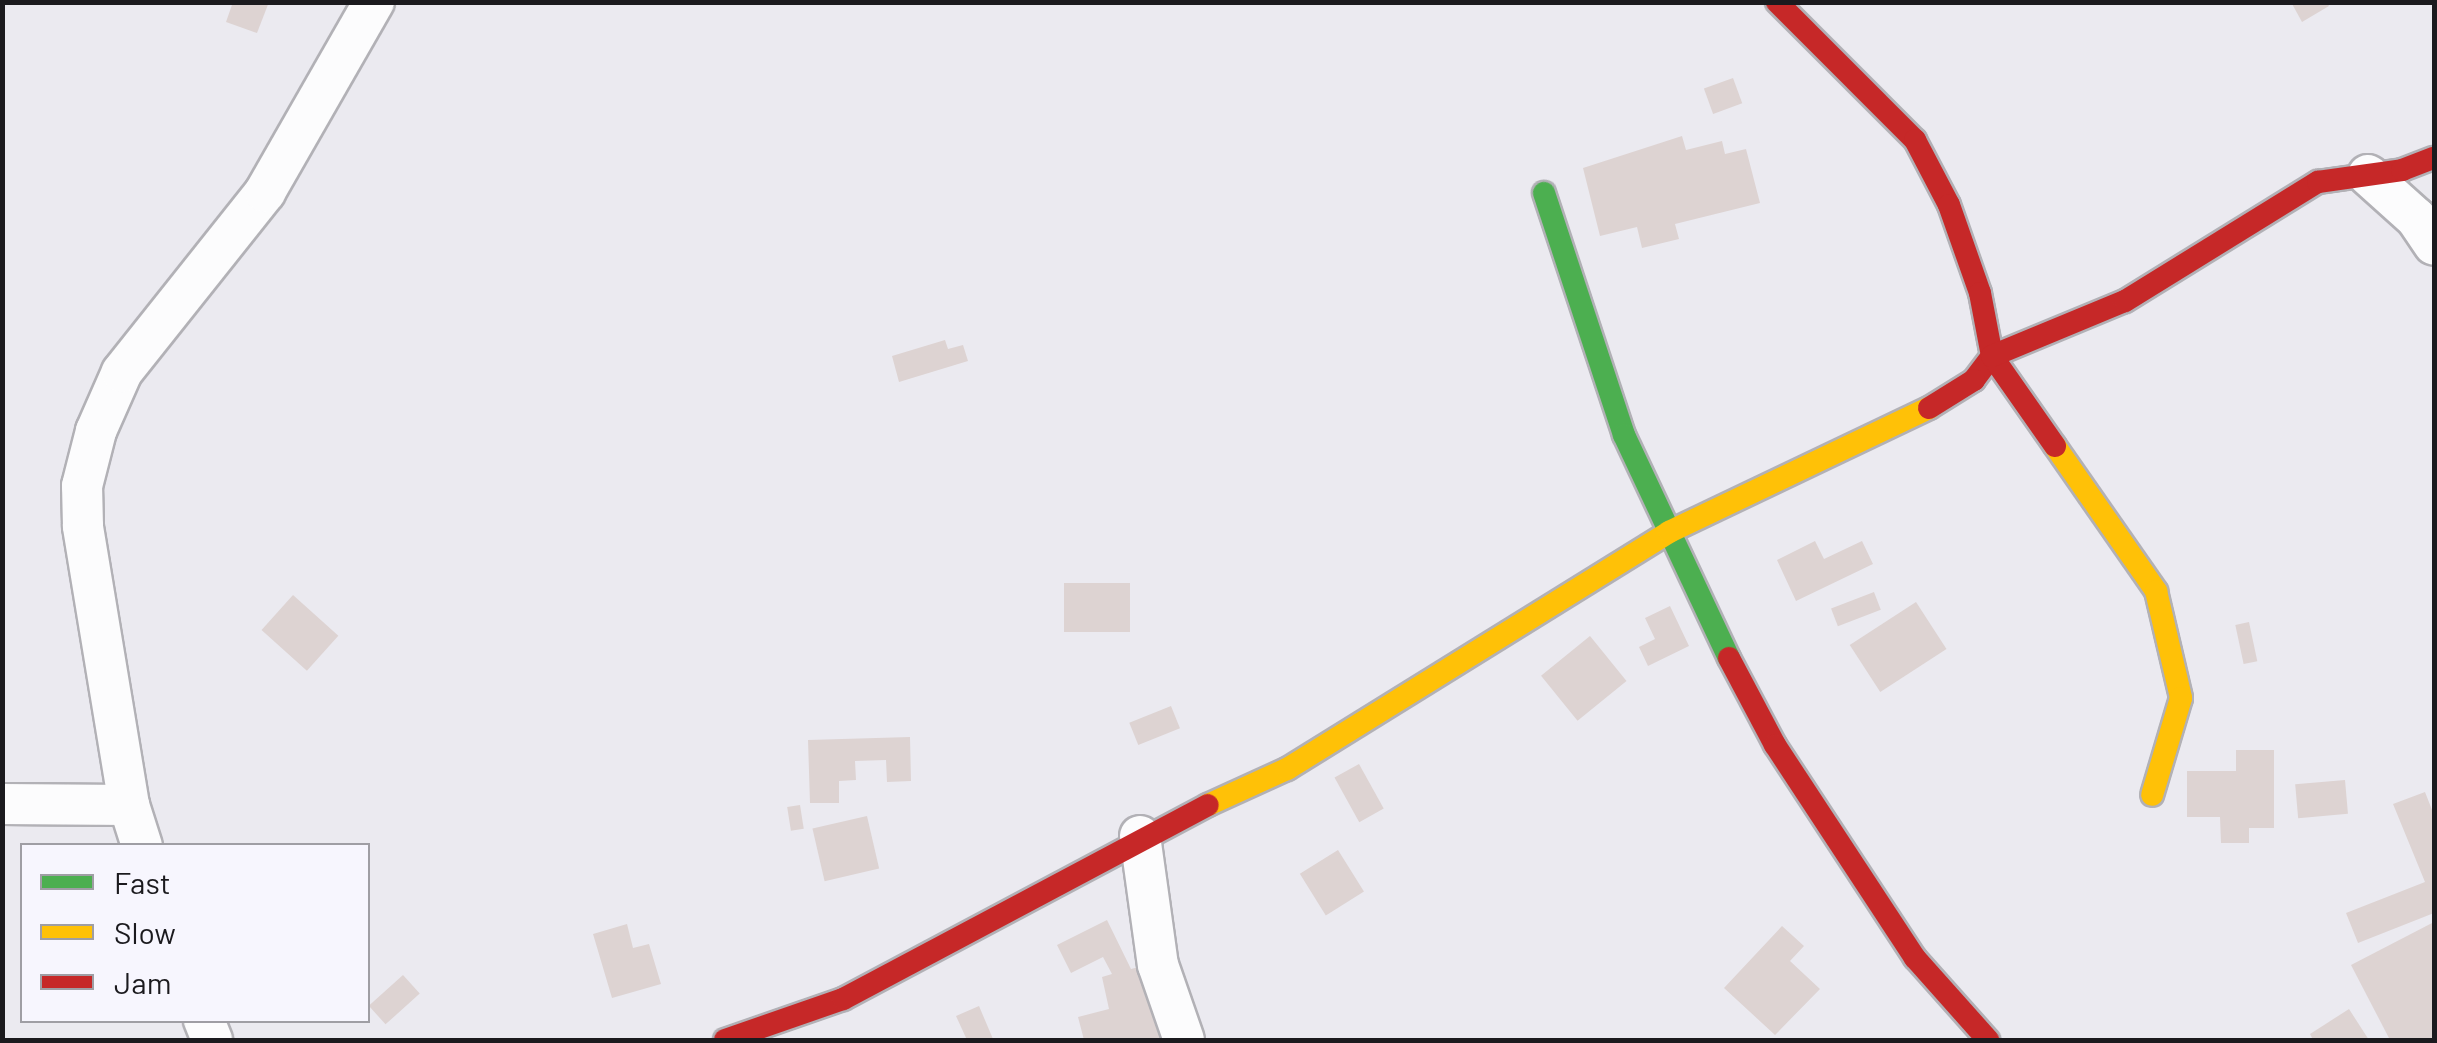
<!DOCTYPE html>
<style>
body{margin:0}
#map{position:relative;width:2437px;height:1043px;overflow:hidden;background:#ebeaf0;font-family:Barlow,sans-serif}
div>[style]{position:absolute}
.building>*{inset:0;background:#ddd3d2;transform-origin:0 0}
.roads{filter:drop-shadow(2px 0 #b2b1b6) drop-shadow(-2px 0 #b2b1b6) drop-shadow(0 2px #b2b1b6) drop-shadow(0 -2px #b2b1b6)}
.street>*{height:40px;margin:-20px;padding:0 20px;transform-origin:20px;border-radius:20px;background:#fcfcfd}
.fast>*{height:22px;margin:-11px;padding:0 11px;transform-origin:11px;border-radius:11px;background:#4caf50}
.slow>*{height:22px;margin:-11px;padding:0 11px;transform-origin:11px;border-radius:11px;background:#ffc107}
.jam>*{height:22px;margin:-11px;padding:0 11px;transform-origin:11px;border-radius:11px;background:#c62828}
span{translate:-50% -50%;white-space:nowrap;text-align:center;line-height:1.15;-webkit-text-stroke:9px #f7f6fe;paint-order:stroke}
.frame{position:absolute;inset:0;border:5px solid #1b1a1e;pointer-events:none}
.legend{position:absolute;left:20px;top:843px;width:350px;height:180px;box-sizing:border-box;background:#f7f6fe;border:2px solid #9f9ea4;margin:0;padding:12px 18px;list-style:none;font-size:30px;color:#1b1a1e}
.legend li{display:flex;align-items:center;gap:20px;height:50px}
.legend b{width:50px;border:2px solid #9f9ea4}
</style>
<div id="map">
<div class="building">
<div style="clip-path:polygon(233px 2px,269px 2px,257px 33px,226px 22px)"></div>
<div style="clip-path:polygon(2291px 2px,2327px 2px,2329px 6px,2302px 22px)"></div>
<div style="left:1733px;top:78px;width:27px;height:31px;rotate:70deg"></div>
<div style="clip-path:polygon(1682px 136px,1686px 150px,1722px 141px,1725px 154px,1746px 149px,1760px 203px,1675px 224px,1679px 239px,1642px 248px,1637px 227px,1600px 236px,1583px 168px)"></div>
<div style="clip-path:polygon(945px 340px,948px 349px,963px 345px,968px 361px,899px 382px,892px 356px)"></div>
<div style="clip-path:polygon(1815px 541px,1824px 559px,1862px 541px,1873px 564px,1796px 601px,1777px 560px)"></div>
<div style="left:1064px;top:583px;width:66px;height:49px"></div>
<div style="left:1874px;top:592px;width:19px;height:46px;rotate:69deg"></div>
<div style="left:293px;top:595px;width:61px;height:47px;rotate:42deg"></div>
<div style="left:1916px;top:602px;width:56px;height:79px;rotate:57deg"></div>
<div style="clip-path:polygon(1670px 606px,1689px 646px,1648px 666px,1639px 647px,1655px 639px,1645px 618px)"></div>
<div style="left:2249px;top:622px;width:40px;height:14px;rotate:78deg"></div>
<div style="left:1590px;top:636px;width:58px;height:63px;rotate:51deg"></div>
<div style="left:1171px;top:706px;width:24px;height:45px;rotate:68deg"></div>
<div style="clip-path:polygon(910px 737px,911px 781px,887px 782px,886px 760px,855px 761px,856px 780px,839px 781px,839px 803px,810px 803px,808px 740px)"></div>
<div style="clip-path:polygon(2236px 750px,2274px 750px,2274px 828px,2249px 828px,2249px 843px,2221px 843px,2220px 817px,2187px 817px,2187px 771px,2236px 771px)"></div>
<div style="left:1359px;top:764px;width:51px;height:28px;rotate:61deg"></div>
<div style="left:2345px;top:780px;width:34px;height:50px;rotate:85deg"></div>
<div style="clip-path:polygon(2425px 792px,2434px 815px,2434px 913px,2358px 943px,2346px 913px,2425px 882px,2393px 804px)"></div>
<div style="left:800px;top:805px;width:24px;height:13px;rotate:81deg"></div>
<div style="left:867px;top:816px;width:54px;height:56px;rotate:77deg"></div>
<div style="left:1338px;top:850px;width:49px;height:45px;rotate:58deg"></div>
<div style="clip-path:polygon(1107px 920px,1131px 969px,1143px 966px,1161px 1040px,1084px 1040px,1078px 1017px,1109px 1009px,1102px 977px,1112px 974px,1103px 957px,1071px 973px,1057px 945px)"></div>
<div style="clip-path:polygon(2434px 922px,2434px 1040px,2390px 1040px,2351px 965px)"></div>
<div style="clip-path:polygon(627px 924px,633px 948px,649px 944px,661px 984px,612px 998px,593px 934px)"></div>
<div style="clip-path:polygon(1782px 926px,1804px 946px,1790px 961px,1820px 989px,1775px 1035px,1724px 988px)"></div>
<div style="left:403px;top:975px;width:25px;height:46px;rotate:48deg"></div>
<div style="clip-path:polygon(979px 1006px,993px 1039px,967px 1040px,956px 1016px)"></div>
<div style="clip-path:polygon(2349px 1009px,2369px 1040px,2313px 1040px,2310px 1034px)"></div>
</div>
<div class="roads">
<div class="street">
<div style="left:2368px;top:175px;width:64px;rotate:41.9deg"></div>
<div style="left:2416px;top:218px;width:32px;rotate:56deg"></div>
<div style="left:2px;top:804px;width:127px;rotate:0.5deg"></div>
<div style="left:1140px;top:836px;width:130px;rotate:82.1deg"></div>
<div style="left:1158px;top:965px;width:79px;rotate:70.9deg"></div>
<div style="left:142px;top:846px;width:43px;rotate:-107.6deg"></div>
<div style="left:129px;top:805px;width:283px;rotate:-99.4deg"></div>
<div style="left:83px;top:526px;width:40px;rotate:-91.4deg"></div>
<div style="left:82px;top:486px;width:57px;rotate:-75.7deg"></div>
<div style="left:96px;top:431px;width:64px;rotate:-66.2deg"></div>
<div style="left:122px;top:372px;width:230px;rotate:-51.5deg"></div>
<div style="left:265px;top:192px;width:219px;rotate:-60.2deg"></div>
<div style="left:204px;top:1020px;width:22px;rotate:68deg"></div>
</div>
<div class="fast">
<div style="left:1544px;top:193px;width:255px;rotate:71.7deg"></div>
<div style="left:1624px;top:435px;width:246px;rotate:64.8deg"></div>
</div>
<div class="slow">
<div style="left:2055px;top:446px;width:177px;rotate:55.1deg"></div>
<div style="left:2156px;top:591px;width:110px;rotate:76.8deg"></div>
<div style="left:2181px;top:698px;width:101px;rotate:106.6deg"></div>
<div style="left:1208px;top:805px;width:87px;rotate:-24.5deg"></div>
<div style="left:1287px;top:769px;width:450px;rotate:-31.8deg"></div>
<div style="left:1669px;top:532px;width:288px;rotate:-25.5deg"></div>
</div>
<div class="jam">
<div style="left:1777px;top:2px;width:195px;rotate:45deg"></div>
<div style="left:1915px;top:140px;width:73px;rotate:62.4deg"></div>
<div style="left:1949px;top:205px;width:93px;rotate:70.6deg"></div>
<div style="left:1980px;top:293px;width:64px;rotate:79.2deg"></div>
<div style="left:1992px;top:356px;width:30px;rotate:127deg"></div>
<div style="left:1974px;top:380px;width:53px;rotate:148.1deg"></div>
<div style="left:2055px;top:446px;width:110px;rotate:-125deg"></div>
<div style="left:1992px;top:356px;width:144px;rotate:-22.5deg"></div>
<div style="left:2125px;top:301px;width:227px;rotate:-31.7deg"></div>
<div style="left:2318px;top:182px;width:85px;rotate:-8.1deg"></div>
<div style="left:2402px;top:170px;width:34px;rotate:-21deg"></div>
<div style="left:1729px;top:658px;width:98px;rotate:62.1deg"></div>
<div style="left:1775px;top:745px;width:255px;rotate:56.7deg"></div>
<div style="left:1915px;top:958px;width:110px;rotate:48.3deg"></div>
<div style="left:725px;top:1040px;width:125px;rotate:-19.2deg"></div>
<div style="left:843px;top:999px;width:413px;rotate:-28deg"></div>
</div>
</div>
<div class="frame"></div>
<ul class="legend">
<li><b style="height:12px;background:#4caf50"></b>Fast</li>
<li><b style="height:12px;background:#ffc107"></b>Slow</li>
<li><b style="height:12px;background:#c62828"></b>Jam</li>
</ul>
</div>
